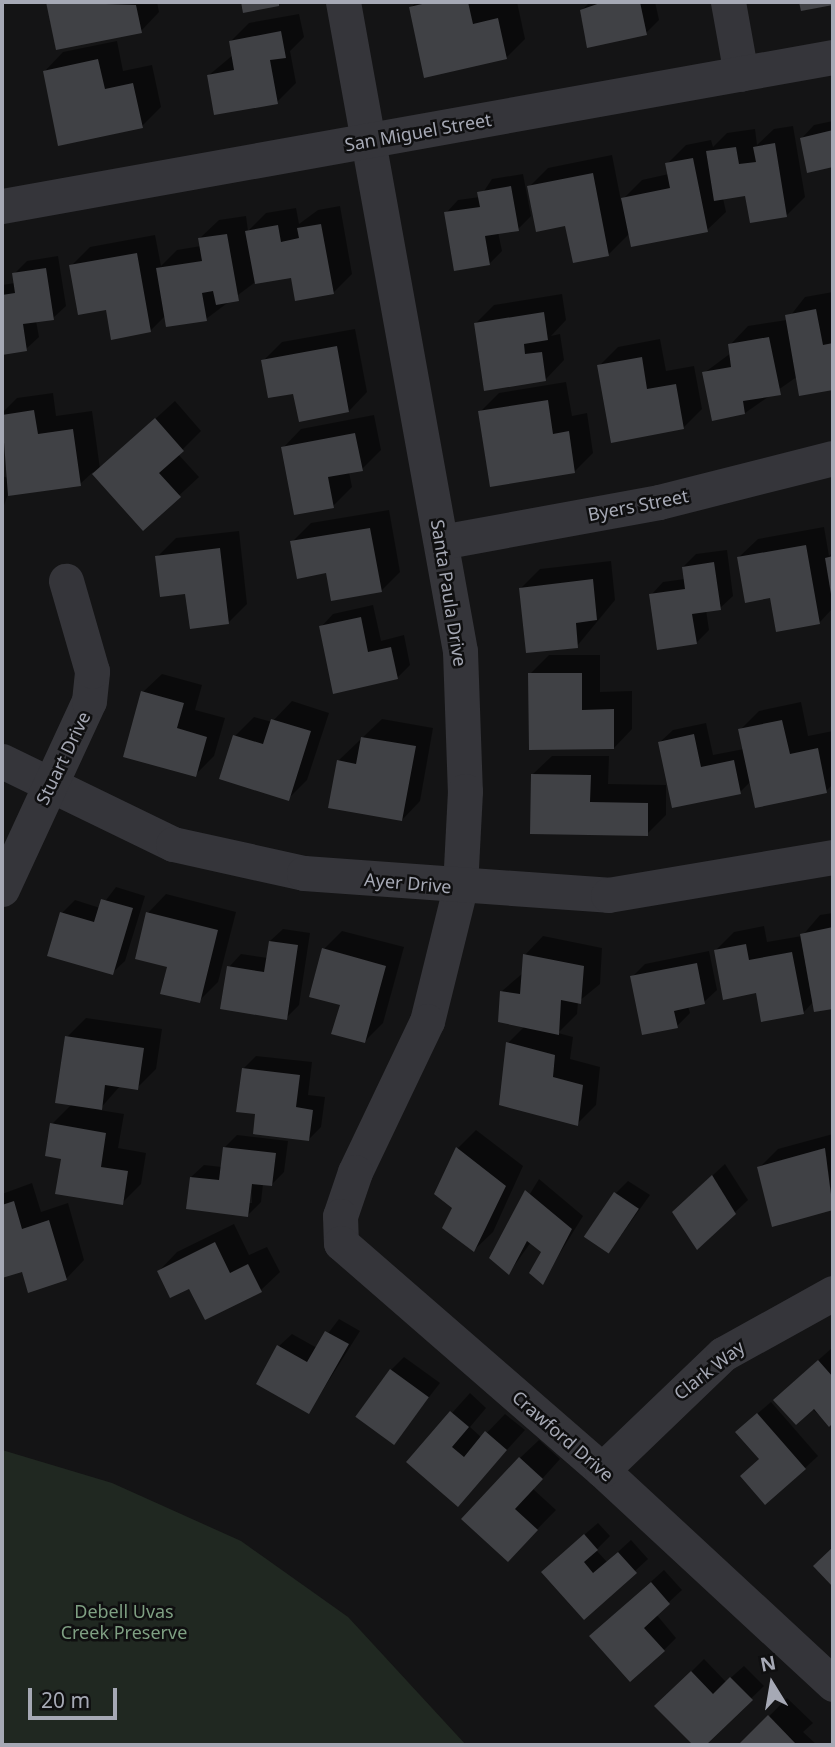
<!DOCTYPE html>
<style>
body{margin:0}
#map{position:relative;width:835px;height:1747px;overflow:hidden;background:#141415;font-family:"Noto Sans",sans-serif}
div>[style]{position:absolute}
.green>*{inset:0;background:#202821}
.shadow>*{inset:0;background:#0007}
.building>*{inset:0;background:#404145;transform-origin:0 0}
.minor>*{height:35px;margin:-17.5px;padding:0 17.5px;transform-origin:17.5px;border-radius:17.5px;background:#35353a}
span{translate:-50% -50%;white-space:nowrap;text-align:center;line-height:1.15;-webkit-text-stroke:5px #0f0f10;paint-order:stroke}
.street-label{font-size:18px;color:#a6a9b5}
.park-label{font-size:18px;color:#7e9f82}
.frame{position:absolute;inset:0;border:4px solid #a6a9b5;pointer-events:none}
.north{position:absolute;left:737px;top:1649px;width:70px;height:70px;-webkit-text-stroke:5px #0f0f10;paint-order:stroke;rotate:349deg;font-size:19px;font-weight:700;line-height:28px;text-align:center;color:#a6a9b5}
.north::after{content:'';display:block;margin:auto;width:24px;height:32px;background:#a6a9b5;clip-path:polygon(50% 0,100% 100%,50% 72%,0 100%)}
.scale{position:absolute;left:28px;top:1688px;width:89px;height:32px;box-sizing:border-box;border:4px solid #a6a9b5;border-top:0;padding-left:9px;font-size:21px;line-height:24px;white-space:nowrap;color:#a6a9b5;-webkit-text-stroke:5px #0f0f10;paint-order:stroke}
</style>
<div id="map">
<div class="green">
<div style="clip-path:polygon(2px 1450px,112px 1483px,241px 1541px,348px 1617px,466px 1745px,2px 1745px)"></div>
</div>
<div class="shadow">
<div style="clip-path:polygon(48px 2px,157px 2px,159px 12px,141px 31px,57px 48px)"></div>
<div style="clip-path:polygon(416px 2px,517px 2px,525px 39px,506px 58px,411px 8px)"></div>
<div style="clip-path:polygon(590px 2px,655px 2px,659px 20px,646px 33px,581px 11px)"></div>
<div style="clip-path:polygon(299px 14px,304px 37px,290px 51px,296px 83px,277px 102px,209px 75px,233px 55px,230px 42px,249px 23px)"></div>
<div style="clip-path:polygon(117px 41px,123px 71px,152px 65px,161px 107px,142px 126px,45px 71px,63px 52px)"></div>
<div style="clip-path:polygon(833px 121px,833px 165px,809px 170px,802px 138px,814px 125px)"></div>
<div style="clip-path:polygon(793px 126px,805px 197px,787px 215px,747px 194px,723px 198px,726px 212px,707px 230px,630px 233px,609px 254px,529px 187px,548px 168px,612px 155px,621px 201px,642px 180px,669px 174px,667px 164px,686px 145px,711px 140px,713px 147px,727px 133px,755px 129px,757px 145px,774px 129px)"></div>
<div style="clip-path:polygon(523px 174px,531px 216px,518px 229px,498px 232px,502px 251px,489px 264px,446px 213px,458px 200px,480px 197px,492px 179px)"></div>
<div style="clip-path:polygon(340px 206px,352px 274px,333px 293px,292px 276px,254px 283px,206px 319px,166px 315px,151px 330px,107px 308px,71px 266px,90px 247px,155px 235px,161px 266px,177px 250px,201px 246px,200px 238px,219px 220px,246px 216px,248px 231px,266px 213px,296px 208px,299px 224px,318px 210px)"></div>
<div style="clip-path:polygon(58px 256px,66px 306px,53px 318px,36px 321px,39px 337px,26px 349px,2px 353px,2px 285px,15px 283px,14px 274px,27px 261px)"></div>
<div style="clip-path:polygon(833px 292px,833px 388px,801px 394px,798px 376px,745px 413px,704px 373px,731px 353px,730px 345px,748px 326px,787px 320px,805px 297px)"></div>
<div style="clip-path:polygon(562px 294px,566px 320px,551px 336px,560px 334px,564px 360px,546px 379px,475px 324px,494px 305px)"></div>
<div style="clip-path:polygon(355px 329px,367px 392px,349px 411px,295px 392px,263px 361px,282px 342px)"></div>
<div style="clip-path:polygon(660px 339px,666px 371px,694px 366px,702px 409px,683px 428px,599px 366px,618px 347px)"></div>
<div style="clip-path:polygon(566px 382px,572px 416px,587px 413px,593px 453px,574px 472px,480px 412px,499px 393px)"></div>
<div style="clip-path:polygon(53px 393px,56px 416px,92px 411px,100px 469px,175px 401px,201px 431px,178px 454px,199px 477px,143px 529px,93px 472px,80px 484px,8px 494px,2px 511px,2px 476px,8px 478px,2px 413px,17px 398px)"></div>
<div style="clip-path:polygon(374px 415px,381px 450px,362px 469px,349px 472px,352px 487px,333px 506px,283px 448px,301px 429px)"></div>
<div style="clip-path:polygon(389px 510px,400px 572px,381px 591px,327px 571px,292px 542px,311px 523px)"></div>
<div style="clip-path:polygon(824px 527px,829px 556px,833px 552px,833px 608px,819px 623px,772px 596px,739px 557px,758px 539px)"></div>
<div style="clip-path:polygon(239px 531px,247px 604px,229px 622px,187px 592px,157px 557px,176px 538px)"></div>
<div style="clip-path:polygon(727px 550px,733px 596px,720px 608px,706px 610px,709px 630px,696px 643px,651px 595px,663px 582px,685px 579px,683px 567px,696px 554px)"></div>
<div style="clip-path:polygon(611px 561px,615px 600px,577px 646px,521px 588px,540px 569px)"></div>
<div style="clip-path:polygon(373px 605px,381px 641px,404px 635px,410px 665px,398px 677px,321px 627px,333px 614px)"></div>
<div style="clip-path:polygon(549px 655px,600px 655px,600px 692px,632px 691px,632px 729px,614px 748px,530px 674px)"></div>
<div style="clip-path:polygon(162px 674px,202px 685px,195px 710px,225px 718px,214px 756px,195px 775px,143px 692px)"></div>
<div style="clip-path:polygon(292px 701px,329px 713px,307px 780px,288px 799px,235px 736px,254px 717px,272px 722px)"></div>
<div style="clip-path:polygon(801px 702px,808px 736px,833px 731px,833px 784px,826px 791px,751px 781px,740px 792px,660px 742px,673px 730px,706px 723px,713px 755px,744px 749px,740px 730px,759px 711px)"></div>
<div style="clip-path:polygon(382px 719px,433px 728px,420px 801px,402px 820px,338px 761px)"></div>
<div style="clip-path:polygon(552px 756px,609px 756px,608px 784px,666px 785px,666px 815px,647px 834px,533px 774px)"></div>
<div style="clip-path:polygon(116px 887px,145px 896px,125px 961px,112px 973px,62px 913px,75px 900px,100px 908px)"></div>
<div style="clip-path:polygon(166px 894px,236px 912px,218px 982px,199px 1001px,169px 966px,148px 913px)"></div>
<div style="clip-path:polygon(833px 913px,833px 1007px,816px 1010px,814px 1001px,803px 1013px,757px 991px,716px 950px,734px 932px,764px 926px,767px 942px,802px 936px,820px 915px)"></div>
<div style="clip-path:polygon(283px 929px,310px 933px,299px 1005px,286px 1018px,229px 967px,241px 954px,268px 958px,270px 941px)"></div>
<div style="clip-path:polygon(342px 931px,404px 947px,383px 1023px,365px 1041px,342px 1004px,324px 949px)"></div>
<div style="clip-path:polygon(543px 936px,602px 948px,600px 984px,578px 1002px,577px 1014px,558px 1033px,573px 1037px,570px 1059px,600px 1067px,596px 1105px,577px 1124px,508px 1043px,525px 1026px,502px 991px,523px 973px,525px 955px)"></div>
<div style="clip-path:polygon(709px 951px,717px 990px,704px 1002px,688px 1006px,690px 1013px,677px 1026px,632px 977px,645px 964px)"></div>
<div style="clip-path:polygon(86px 1018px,162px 1029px,156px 1069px,137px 1088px,120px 1086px,99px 1110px,124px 1114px,118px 1148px,146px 1153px,141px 1184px,122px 1203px,63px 1158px,52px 1124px,72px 1104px,67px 1037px)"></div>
<div style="clip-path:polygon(256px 1056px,312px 1062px,308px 1095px,325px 1097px,321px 1127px,309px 1139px,257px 1113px,243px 1069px)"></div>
<div style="clip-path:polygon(476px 1130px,523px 1166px,493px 1232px,474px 1250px,454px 1208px,436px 1193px,458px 1148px)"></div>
<div style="clip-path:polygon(833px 1134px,833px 1208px,773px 1225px,759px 1168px,778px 1149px)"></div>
<div style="clip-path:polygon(evenodd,237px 1135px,288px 1141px,284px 1172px,271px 1185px,263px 1184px,261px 1202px,248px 1215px,191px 1177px,204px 1165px,222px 1167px,224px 1148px,237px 1135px,251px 1175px,252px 1203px,248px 1203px,251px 1175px)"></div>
<div style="clip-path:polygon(725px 1164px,748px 1200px,697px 1248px,687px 1199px)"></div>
<div style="clip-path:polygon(539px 1179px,583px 1216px,542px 1282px,543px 1251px,531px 1242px,509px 1273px,491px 1258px)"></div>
<div style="clip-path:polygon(628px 1181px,650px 1195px,609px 1252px,616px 1193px)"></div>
<div style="clip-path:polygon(32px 1183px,41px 1212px,68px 1203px,84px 1260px,66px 1279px,23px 1269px,2px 1277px,2px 1194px)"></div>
<div style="clip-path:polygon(234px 1224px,249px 1255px,267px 1247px,280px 1272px,261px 1290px,190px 1286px,159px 1271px,177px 1252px)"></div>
<div style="clip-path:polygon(339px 1319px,360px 1331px,309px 1412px,279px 1346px,292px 1334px,317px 1348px)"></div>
<div style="clip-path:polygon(832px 1348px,833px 1421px,829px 1424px,788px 1387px)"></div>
<div style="clip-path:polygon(404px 1357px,440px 1383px,393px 1443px,391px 1370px)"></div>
<div style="clip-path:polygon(470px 1393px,486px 1408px,470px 1427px,482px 1438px,505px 1414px,525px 1430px,458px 1504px,408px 1462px)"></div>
<div style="clip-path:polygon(771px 1402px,818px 1456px,805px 1468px,760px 1458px,750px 1420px)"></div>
<div style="clip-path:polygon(539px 1440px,560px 1459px,533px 1489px,556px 1510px,508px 1559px,520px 1458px)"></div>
<div style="clip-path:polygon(598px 1523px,610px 1536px,596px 1550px,607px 1562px,631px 1540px,648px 1559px,584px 1618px,556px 1559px)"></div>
<div style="clip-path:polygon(664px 1570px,682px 1590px,656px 1614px,676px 1638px,664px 1650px,604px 1624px)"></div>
<div style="clip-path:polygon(704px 1659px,726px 1682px,744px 1666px,764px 1686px,703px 1745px,695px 1745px,657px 1706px)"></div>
<div style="clip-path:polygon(787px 1698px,813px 1723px,803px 1732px,817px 1745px,741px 1745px)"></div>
</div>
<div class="building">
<div style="clip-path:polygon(46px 2px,136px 5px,142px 33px,56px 50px)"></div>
<div style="clip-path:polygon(241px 2px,279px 2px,279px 6px,243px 13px)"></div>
<div style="clip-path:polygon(431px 2px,468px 2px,473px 24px,498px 18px,507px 59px,424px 78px,409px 7px)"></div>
<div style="clip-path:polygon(603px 2px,640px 2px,647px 35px,587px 48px,580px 10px)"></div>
<div style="clip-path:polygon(799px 2px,832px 2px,833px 5px,801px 11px)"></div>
<div style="clip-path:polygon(281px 31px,286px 58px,270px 60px,278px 104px,214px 115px,207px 75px,234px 70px,229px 41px)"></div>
<div style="clip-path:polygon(98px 59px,105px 89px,133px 83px,143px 128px,58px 146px,43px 71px)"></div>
<div style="clip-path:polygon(833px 130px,833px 167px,807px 173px,800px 138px)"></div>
<div style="clip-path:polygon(775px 143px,787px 217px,750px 223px,745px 196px,714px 201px,706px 151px,736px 147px,739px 164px,756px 162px,753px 147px)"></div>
<div style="clip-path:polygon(693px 158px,708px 232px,631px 247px,621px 198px,670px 188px,665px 163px)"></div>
<div style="clip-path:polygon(593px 173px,609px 256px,573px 263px,565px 226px,536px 232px,527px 186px)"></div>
<div style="clip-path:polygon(511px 186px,519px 231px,485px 236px,490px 265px,454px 271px,444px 212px,480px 207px,477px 192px)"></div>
<div style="clip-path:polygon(321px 224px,334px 294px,295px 301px,291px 278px,255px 284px,245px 231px,278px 225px,281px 242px,299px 238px,297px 228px)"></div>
<div style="clip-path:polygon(227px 234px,239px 301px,216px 305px,213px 291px,202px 293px,207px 321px,166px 327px,156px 268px,202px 261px,198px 238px)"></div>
<div style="clip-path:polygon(137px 253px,151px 332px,111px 340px,106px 310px,78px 315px,69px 265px)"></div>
<div style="clip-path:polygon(46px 268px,54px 320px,23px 324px,27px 351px,2px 355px,2px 295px,15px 293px,12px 273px)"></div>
<div style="clip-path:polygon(816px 309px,823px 345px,833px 343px,833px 390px,799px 396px,785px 315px)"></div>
<div style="clip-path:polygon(544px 312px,548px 340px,524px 344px,525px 354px,542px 352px,546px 381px,484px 391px,474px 323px)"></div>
<div style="clip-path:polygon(769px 337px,781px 395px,743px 401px,745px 414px,712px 421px,702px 372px,731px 367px,728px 344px)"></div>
<div style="clip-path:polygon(337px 346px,349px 412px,299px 422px,293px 394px,268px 398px,261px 360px)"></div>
<div style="clip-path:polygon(642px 357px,647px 389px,676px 384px,684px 429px,611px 443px,597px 365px)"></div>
<div style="clip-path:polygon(548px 400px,553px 434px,569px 431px,575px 473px,490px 487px,478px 411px)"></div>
<div style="clip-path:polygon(34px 410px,38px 434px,73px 429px,81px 486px,8px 496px,2px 415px)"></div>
<div style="clip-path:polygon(155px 418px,184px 451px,159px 473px,181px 497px,143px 531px,92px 474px)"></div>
<div style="clip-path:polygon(355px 433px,363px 471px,328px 477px,334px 508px,294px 515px,281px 447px)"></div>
<div style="clip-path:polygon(370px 528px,382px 592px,331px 601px,326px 573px,297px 579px,290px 541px)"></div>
<div style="clip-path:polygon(806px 545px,820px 624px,776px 632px,770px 598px,745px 603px,737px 557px)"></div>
<div style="clip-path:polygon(220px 548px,229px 624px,190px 629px,185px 594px,160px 597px,155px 556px)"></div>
<div style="clip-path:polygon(833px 556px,833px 600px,832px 600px,825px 558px)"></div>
<div style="clip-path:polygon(714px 562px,721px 610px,692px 614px,697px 644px,657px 650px,649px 594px,685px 589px,682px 567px)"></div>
<div style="clip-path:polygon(593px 579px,597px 620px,576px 623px,578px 648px,526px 653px,519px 588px)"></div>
<div style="clip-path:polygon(361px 617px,368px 652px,391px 647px,398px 679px,333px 694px,319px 626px)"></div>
<div style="clip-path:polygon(528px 673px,582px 673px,582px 710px,614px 709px,614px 749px,529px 750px)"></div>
<div style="clip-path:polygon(141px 691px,184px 703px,177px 728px,207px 737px,196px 777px,123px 757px)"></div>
<div style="clip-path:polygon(271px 719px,311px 731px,289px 801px,219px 779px,233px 735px,263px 744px)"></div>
<div style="clip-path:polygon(782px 720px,790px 754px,818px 748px,827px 793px,755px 808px,738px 729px)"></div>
<div style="clip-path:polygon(694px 734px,701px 767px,734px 760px,741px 794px,672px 808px,658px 742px)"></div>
<div style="clip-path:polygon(361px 737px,416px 746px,402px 821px,328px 808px,337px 760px,356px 764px)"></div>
<div style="clip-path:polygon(531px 774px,591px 775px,590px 802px,648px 803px,648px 836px,530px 834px)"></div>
<div style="clip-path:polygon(101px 899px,133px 908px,113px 975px,47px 956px,60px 912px,94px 922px)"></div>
<div style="clip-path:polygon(146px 912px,218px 930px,200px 1003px,160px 994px,167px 967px,135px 959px)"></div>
<div style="clip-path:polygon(833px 927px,833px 1009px,814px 1012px,800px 934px)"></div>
<div style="clip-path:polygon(269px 941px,298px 945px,287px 1020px,220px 1009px,227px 966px,264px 972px)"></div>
<div style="clip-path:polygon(746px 944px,749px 960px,792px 952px,804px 1014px,761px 1022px,756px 993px,723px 1000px,714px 950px)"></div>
<div style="clip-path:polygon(322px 948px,386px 966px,365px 1043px,331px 1034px,340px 1005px,309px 997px)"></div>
<div style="clip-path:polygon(523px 954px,584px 966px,581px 1004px,561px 1000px,559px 1035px,498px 1022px,500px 991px,520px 994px)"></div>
<div style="clip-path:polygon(697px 963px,705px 1004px,674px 1011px,678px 1028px,642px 1035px,630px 976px)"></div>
<div style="clip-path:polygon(65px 1036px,144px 1048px,138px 1090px,105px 1085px,102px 1110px,55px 1103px)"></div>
<div style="clip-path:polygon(506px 1042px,555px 1055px,553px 1077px,583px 1085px,578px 1126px,499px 1105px)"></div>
<div style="clip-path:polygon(242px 1068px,300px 1075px,296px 1107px,313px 1110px,309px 1141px,253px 1134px,255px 1114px,236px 1112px)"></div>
<div style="clip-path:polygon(50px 1123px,106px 1133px,101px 1167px,128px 1171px,123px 1205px,55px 1194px,61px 1159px,45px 1156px)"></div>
<div style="clip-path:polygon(223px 1147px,276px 1153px,272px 1186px,252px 1184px,248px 1217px,186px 1209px,190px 1177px,219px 1180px)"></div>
<div style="clip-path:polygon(456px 1147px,506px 1186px,474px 1252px,442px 1228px,452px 1208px,434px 1194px)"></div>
<div style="clip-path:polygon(825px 1148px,833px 1210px,772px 1227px,757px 1167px)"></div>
<div style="clip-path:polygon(712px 1175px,736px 1214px,697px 1250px,672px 1212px)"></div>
<div style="clip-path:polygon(525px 1190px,572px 1229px,543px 1285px,529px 1273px,541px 1252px,527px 1241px,509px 1275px,489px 1258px)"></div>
<div style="left:614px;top:1192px;width:30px;height:54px;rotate:34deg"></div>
<div style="clip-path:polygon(14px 1201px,22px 1229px,49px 1220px,67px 1280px,28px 1293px,22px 1272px,2px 1278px,2px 1205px)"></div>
<div style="clip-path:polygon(215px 1242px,230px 1273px,248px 1264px,262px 1292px,205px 1320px,189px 1289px,170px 1298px,157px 1271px)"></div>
<div style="clip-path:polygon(325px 1331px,349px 1344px,309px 1414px,256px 1384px,277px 1345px,307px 1362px)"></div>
<div style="clip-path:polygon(818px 1360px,833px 1377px,833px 1423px,829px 1427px,814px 1409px,796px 1425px,773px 1400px)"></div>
<div style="left:390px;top:1369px;width:48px;height:59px;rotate:36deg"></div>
<div style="clip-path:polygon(450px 1411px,469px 1427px,452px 1447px,464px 1457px,485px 1431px,507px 1450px,458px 1507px,406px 1462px)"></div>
<div style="clip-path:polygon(757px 1413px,806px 1469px,765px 1505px,740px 1476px,759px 1459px,735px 1432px)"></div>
<div style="clip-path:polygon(519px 1457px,543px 1479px,515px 1509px,538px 1530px,508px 1562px,461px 1519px)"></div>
<div style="clip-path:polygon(584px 1534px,598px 1550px,584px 1562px,593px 1573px,618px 1552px,637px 1573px,584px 1620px,541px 1572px)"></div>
<div style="clip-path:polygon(833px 1547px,833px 1587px,813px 1566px)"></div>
<div style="clip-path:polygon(651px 1582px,670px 1604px,644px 1628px,665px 1651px,630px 1682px,589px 1636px)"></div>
<div style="clip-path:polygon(691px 1671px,713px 1694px,730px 1677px,753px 1700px,706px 1745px,693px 1745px,654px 1706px)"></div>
<div style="clip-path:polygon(768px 1715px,795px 1743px,738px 1745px)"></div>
</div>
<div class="minor">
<div style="left:343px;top:2px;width:659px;rotate:79.78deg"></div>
<div style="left:460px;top:651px;width:140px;rotate:88deg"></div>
<div style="left:465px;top:791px;width:97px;rotate:93deg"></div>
<div style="left:460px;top:888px;width:137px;rotate:103.9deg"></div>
<div style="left:427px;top:1021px;width:167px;rotate:115.5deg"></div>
<div style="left:355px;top:1172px;width:46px;rotate:108.8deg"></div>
<div style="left:340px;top:1216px;width:27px;rotate:88deg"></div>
<div style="left:341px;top:1243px;width:346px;rotate:41deg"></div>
<div style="left:602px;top:1470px;width:315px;rotate:42.8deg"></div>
<div style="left:728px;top:2px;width:73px;rotate:79.8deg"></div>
<div style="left:2px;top:206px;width:844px;rotate:-10.17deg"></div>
<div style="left:441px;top:542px;width:222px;rotate:-10.4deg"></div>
<div style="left:659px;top:502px;width:179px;rotate:-14.2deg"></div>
<div style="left:2px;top:761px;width:190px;rotate:25.9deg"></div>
<div style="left:173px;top:844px;width:134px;rotate:12.5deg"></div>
<div style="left:304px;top:873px;width:305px;rotate:4.1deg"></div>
<div style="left:608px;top:895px;width:228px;rotate:-9.6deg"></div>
<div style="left:2px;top:889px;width:207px;rotate:-65.2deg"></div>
<div style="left:89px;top:701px;width:30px;rotate:-84deg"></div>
<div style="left:92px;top:671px;width:94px;rotate:-106.1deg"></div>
<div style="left:602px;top:1470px;width:168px;rotate:-43.8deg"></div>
<div style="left:723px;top:1354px;width:126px;rotate:-29deg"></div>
</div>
<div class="street-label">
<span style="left:418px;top:132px;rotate:-10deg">San Miguel Street</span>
<span style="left:638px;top:505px;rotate:-11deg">Byers Street</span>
<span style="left:449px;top:593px;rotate:81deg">Santa Paula Drive</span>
<span style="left:63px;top:758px;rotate:-64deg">Stuart Drive</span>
<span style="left:408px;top:883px;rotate:5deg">Ayer Drive</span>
<span style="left:709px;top:1370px;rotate:-38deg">Clark Way</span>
<span style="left:563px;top:1436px;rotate:41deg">Crawford Drive</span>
</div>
<div class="park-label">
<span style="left:124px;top:1622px">Debell Uvas<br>Creek Preserve</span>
</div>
<div class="frame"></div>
<div class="north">N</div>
<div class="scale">20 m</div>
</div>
